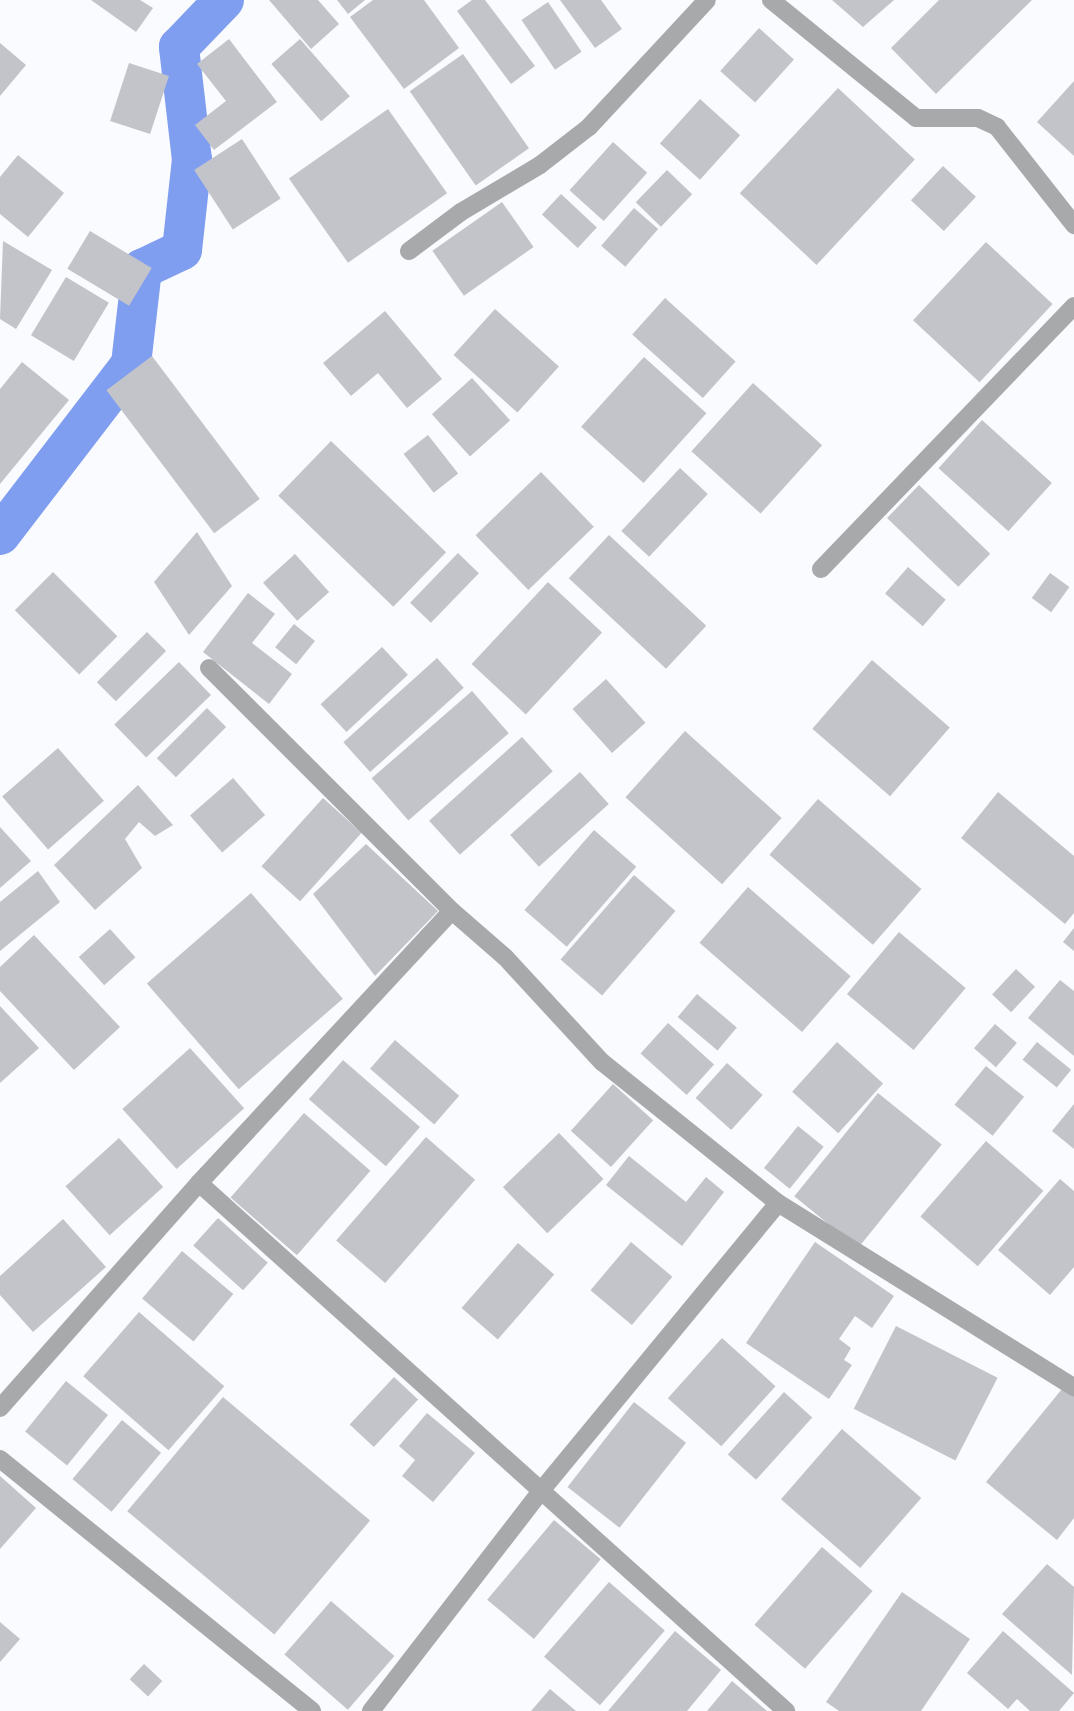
<!DOCTYPE html>
<style>
body{margin:0}
#map{position:relative;width:1074px;height:1711px;overflow:hidden;background:#f9fbfe;font-family:"Asap Condensed",sans-serif}
div>[style]{position:absolute}
.canal>*{height:40px;margin:-20px;padding:0 20px;transform-origin:20px;border-radius:20px;background:#809ef0}
.building>*{inset:0;background:#c2c4ca;transform-origin:0 0}
.street>*{height:18px;margin:-9px;padding:0 9px;transform-origin:9px;border-radius:9px;background:#a8a9ab}
span{translate:-50% -50%;white-space:nowrap;text-align:center;line-height:1.15;-webkit-text-stroke:6px #fff;paint-order:stroke}
</style>
<div id="map">
<div class="canal">
<div style="left:0;top:535px;width:215px;rotate:-52.5deg"></div>
<div style="left:131px;top:364px;width:96px;rotate:-83.4deg"></div>
<div style="left:142px;top:269px;width:44px;rotate:-25.4deg"></div>
<div style="left:182px;top:250px;width:91px;rotate:-83.7deg"></div>
<div style="left:192px;top:160px;width:114px;rotate:-96.6deg"></div>
<div style="left:179px;top:47px;width:65px;rotate:-46.2deg"></div>
</div>
<div class="building">
<div style="clip-path:polygon(91px 0,140px 0,153px 8px,136px 32px)"></div>
<div style="clip-path:polygon(269px 0,318px 0,339px 24px,311px 49px)"></div>
<div style="clip-path:polygon(337px 0,365px 0,348px 14px)"></div>
<div style="clip-path:polygon(373px 0,424px 0,459px 48px,404px 89px,350px 17px)"></div>
<div style="clip-path:polygon(472px 0,485px 0,535px 66px,511px 84px,457px 11px)"></div>
<div style="clip-path:polygon(560px 0,601px 0,622px 29px,595px 48px)"></div>
<div style="clip-path:polygon(832px 0,894px 0,863px 27px)"></div>
<div style="clip-path:polygon(939px 0,1032px 0,936px 94px,891px 48px)"></div>
<div style="left:548px;top:2px;width:60px;height:32px;rotate:56deg"></div>
<div style="left:759px;top:28px;width:47px;height:58px;rotate:42deg"></div>
<div style="clip-path:polygon(229px 39px,277px 102px,214px 150px,195px 125px,226px 101px,197px 64px)"></div>
<div style="left:300px;top:39px;width:76px;height:38px;rotate:49deg"></div>
<div style="clip-path:polygon(0 43px,26px 65px,0 96px)"></div>
<div style="left:463px;top:54px;width:115px;height:65px;rotate:55deg"></div>
<div style="left:129px;top:63px;width:42px;height:61px;rotate:18deg"></div>
<div style="clip-path:polygon(1074px 81px,1074px 156px,1037px 122px)"></div>
<div style="left:838px;top:88px;width:105px;height:144px;rotate:43deg"></div>
<div style="left:700px;top:99px;width:54px;height:60px;rotate:42deg"></div>
<div style="left:388px;top:109px;width:103px;height:121px;rotate:55deg"></div>
<div style="left:242px;top:139px;width:71px;height:57px;rotate:57deg"></div>
<div style="left:613px;top:142px;width:46px;height:65px;rotate:42deg"></div>
<div style="clip-path:polygon(18px 155px,64px 193px,28px 237px,0 214px,0 177px)"></div>
<div style="left:943px;top:166px;width:45px;height:47px;rotate:43deg"></div>
<div style="left:667px;top:170px;width:35px;height:45px;rotate:44deg"></div>
<div style="left:561px;top:194px;width:49px;height:28px;rotate:43deg"></div>
<div style="left:502px;top:202px;width:55px;height:85px;rotate:55deg"></div>
<div style="left:634px;top:208px;width:32px;height:50px;rotate:41deg"></div>
<div style="left:90px;top:231px;width:72px;height:44px;rotate:31deg"></div>
<div style="clip-path:polygon(3px 241px,52px 270px,16px 329px,0 319px)"></div>
<div style="left:986px;top:242px;width:91px;height:107px;rotate:43deg"></div>
<div style="left:66px;top:277px;width:50px;height:68px;rotate:31deg"></div>
<div style="left:665px;top:298px;width:95px;height:49px;rotate:42deg"></div>
<div style="left:495px;top:309px;width:86px;height:62px;rotate:42deg"></div>
<div style="clip-path:polygon(385px 311px,442px 379px,407px 408px,378px 373px,351px 396px,323px 363px)"></div>
<div style="left:152px;top:356px;width:179px;height:57px;rotate:53deg"></div>
<div style="left:644px;top:357px;width:84px;height:94px;rotate:42deg"></div>
<div style="clip-path:polygon(22px 362px,69px 400px,0 484px,0 389px)"></div>
<div style="left:472px;top:378px;width:57px;height:54px;rotate:48deg"></div>
<div style="left:753px;top:383px;width:93px;height:92px;rotate:42deg"></div>
<div style="left:982px;top:420px;width:94px;height:65px;rotate:42deg"></div>
<div style="left:428px;top:435px;width:49px;height:31px;rotate:52deg"></div>
<div style="left:331px;top:441px;width:160px;height:76px;rotate:44deg"></div>
<div style="left:680px;top:468px;width:38px;height:86px;rotate:43deg"></div>
<div style="left:541px;top:472px;width:76px;height:91px;rotate:46deg"></div>
<div style="left:919px;top:485px;width:99px;height:46px;rotate:44deg"></div>
<div style="clip-path:polygon(197px 532px,232px 586px,189px 635px,154px 582px)"></div>
<div style="left:609px;top:535px;width:133px;height:59px;rotate:43deg"></div>
<div style="left:458px;top:553px;width:29px;height:69px;rotate:44deg"></div>
<div style="left:295px;top:554px;width:51px;height:43px;rotate:48deg"></div>
<div style="left:908px;top:567px;width:50px;height:35px;rotate:41deg"></div>
<div style="left:53px;top:572px;width:91px;height:54px;rotate:45deg"></div>
<div style="left:1050px;top:573px;width:24px;height:31px;rotate:36deg"></div>
<div style="left:548px;top:582px;width:74px;height:112px;rotate:43deg"></div>
<div style="clip-path:polygon(248px 593px,275px 614px,252px 643px,292px 674px,269px 704px,203px 652px)"></div>
<div style="left:294px;top:624px;width:27px;height:30px;rotate:39deg"></div>
<div style="left:147px;top:632px;width:27px;height:71px;rotate:45deg"></div>
<div style="left:382px;top:647px;width:38px;height:84px;rotate:47deg"></div>
<div style="left:437px;top:658px;width:40px;height:126px;rotate:48deg"></div>
<div style="left:872px;top:660px;width:103px;height:91px;rotate:41deg"></div>
<div style="left:179px;top:662px;width:46px;height:90px;rotate:46deg"></div>
<div style="left:606px;top:679px;width:59px;height:45px;rotate:48deg"></div>
<div style="left:472px;top:691px;width:56px;height:133px;rotate:49deg"></div>
<div style="left:207px;top:708px;width:27px;height:71px;rotate:45deg"></div>
<div style="left:685px;top:731px;width:130px;height:89px;rotate:42deg"></div>
<div style="left:522px;top:737px;width:46px;height:125px;rotate:48deg"></div>
<div style="left:58px;top:748px;width:70px;height:74px;rotate:49deg"></div>
<div style="left:580px;top:772px;width:43px;height:94px;rotate:48deg"></div>
<div style="left:233px;top:778px;width:49px;height:57px;rotate:49deg"></div>
<div style="clip-path:polygon(138px 785px,173px 825px,155px 836px,139px 822px,125px 839px,142px 868px,95px 910px,54px 865px)"></div>
<div style="clip-path:polygon(998px 792px,1074px 856px,1074px 913px,1065px 924px,961px 838px)"></div>
<div style="left:323px;top:798px;width:52px;height:92px;rotate:42deg"></div>
<div style="left:818px;top:799px;width:137px;height:74px;rotate:41deg"></div>
<div style="clip-path:polygon(0 827px,31px 861px,0 888px)"></div>
<div style="left:594px;top:830px;width:56px;height:106px;rotate:41deg"></div>
<div style="clip-path:polygon(366px 844px,438px 911px,375px 976px,313px 894px)"></div>
<div style="clip-path:polygon(38px 871px,60px 902px,0 951px,0 902px)"></div>
<div style="left:634px;top:875px;width:55px;height:112px;rotate:41deg"></div>
<div style="left:748px;top:887px;width:136px;height:74px;rotate:41deg"></div>
<div style="left:251px;top:893px;width:140px;height:138px;rotate:49deg"></div>
<div style="clip-path:polygon(1074px 928px,1074px 951px,1063px 942px)"></div>
<div style="left:110px;top:929px;width:38px;height:42px;rotate:48deg"></div>
<div style="left:899px;top:932px;width:87px;height:81px;rotate:40deg"></div>
<div style="clip-path:polygon(34px 935px,120px 1027px,74px 1070px,0 991px,0 967px)"></div>
<div style="left:1016px;top:969px;width:26px;height:35px;rotate:43deg"></div>
<div style="clip-path:polygon(1060px 980px,1074px 991px,1074px 1056px,1028px 1018px)"></div>
<div style="left:697px;top:994px;width:52px;height:30px;rotate:40deg"></div>
<div style="clip-path:polygon(0 1006px,39px 1048px,0 1083px)"></div>
<div style="left:668px;top:1023px;width:62px;height:41px;rotate:42deg"></div>
<div style="left:995px;top:1024px;width:29px;height:32px;rotate:41deg"></div>
<div style="left:395px;top:1040px;width:85px;height:38px;rotate:41deg"></div>
<div style="left:837px;top:1042px;width:62px;height:67px;rotate:42deg"></div>
<div style="left:1037px;top:1042px;width:44px;height:23px;rotate:39deg"></div>
<div style="left:190px;top:1048px;width:81px;height:91px;rotate:48deg"></div>
<div style="left:343px;top:1060px;width:102px;height:52px;rotate:41deg"></div>
<div style="left:727px;top:1063px;width:48px;height:47px;rotate:42deg"></div>
<div style="left:986px;top:1066px;width:49px;height:50px;rotate:39deg"></div>
<div style="left:613px;top:1084px;width:54px;height:63px;rotate:42deg"></div>
<div style="left:878px;top:1093px;width:82px;height:133px;rotate:39deg"></div>
<div style="clip-path:polygon(1074px 1104px,1074px 1149px,1052px 1131px)"></div>
<div style="left:304px;top:1113px;width:88px;height:112px;rotate:41deg"></div>
<div style="left:798px;top:1126px;width:33px;height:54px;rotate:39deg"></div>
<div style="left:559px;top:1133px;width:64px;height:78px;rotate:46deg"></div>
<div style="left:426px;top:1137px;width:65px;height:137px;rotate:41deg"></div>
<div style="left:119px;top:1138px;width:66px;height:72px;rotate:48deg"></div>
<div style="left:986px;top:1141px;width:76px;height:100px;rotate:41deg"></div>
<div style="clip-path:polygon(629px 1156px,686px 1202px,706px 1177px,724px 1192px,682px 1246px,606px 1185px)"></div>
<div style="clip-path:polygon(1060px 1179px,1074px 1191px,1074px 1267px,1050px 1295px,998px 1250px)"></div>
<div style="left:218px;top:1218px;width:67px;height:37px;rotate:42deg"></div>
<div style="clip-path:polygon(63px 1219px,106px 1267px,33px 1332px,0 1295px,0 1276px)"></div>
<div style="left:631px;top:1242px;width:54px;height:63px;rotate:40deg"></div>
<div style="clip-path:polygon(815px 1242px,894px 1296px,872px 1328px,855px 1316px,839px 1339px,851px 1348px,844px 1360px,852px 1365px,829px 1399px,746px 1343px)"></div>
<div style="left:518px;top:1243px;width:48px;height:86px;rotate:41deg"></div>
<div style="left:182px;top:1251px;width:67px;height:62px;rotate:40deg"></div>
<div style="left:139px;top:1312px;width:113px;height:85px;rotate:41deg"></div>
<div style="left:896px;top:1326px;width:114px;height:93px;rotate:27deg"></div>
<div style="left:722px;top:1338px;width:72px;height:81px;rotate:42deg"></div>
<div style="left:394px;top:1377px;width:33px;height:65px;rotate:43deg"></div>
<div style="left:66px;top:1381px;width:54px;height:65px;rotate:39deg"></div>
<div style="clip-path:polygon(1066px 1384px,1074px 1391px,1074px 1518px,1057px 1540px,986px 1482px)"></div>
<div style="left:784px;top:1392px;width:38px;height:84px;rotate:42deg"></div>
<div style="left:223px;top:1397px;width:192px;height:149px;rotate:40deg"></div>
<div style="left:634px;top:1402px;width:66px;height:108px;rotate:38deg"></div>
<div style="clip-path:polygon(427px 1413px,475px 1453px,433px 1502px,402px 1476px,415px 1460px,399px 1446px)"></div>
<div style="left:122px;top:1420px;width:51px;height:77px;rotate:40deg"></div>
<div style="left:842px;top:1429px;width:105px;height:93px;rotate:41deg"></div>
<div style="clip-path:polygon(0 1476px,36px 1508px,0 1549px)"></div>
<div style="left:554px;top:1520px;width:61px;height:104px;rotate:40deg"></div>
<div style="left:822px;top:1547px;width:67px;height:103px;rotate:41deg"></div>
<div style="clip-path:polygon(1047px 1564px,1074px 1587px,1072px 1675px,1002px 1614px)"></div>
<div style="left:609px;top:1582px;width:74px;height:99px;rotate:41deg"></div>
<div style="clip-path:polygon(902px 1592px,970px 1639px,921px 1711px,839px 1711px,826px 1702px)"></div>
<div style="left:331px;top:1601px;width:84px;height:71px;rotate:41deg"></div>
<div style="clip-path:polygon(0 1622px,20px 1639px,0 1662px)"></div>
<div style="clip-path:polygon(675px 1631px,721px 1670px,687px 1711px,608px 1711px)"></div>
<div style="clip-path:polygon(1003px 1631px,1074px 1693px,1059px 1711px,1030px 1711px,1017px 1699px,1008px 1709px,967px 1673px)"></div>
<div style="left:144px;top:1664px;width:25px;height:21px;rotate:43deg"></div>
<div style="clip-path:polygon(732px 1681px,767px 1711px,707px 1711px)"></div>
<div style="clip-path:polygon(550px 1689px,576px 1711px,531px 1711px)"></div>
</div>
<div class="street">
<div style="left:771px;top:0;width:187px;rotate:39.1deg"></div>
<div style="left:916px;top:118px;width:62px"></div>
<div style="left:978px;top:118px;width:21px;rotate:25deg"></div>
<div style="left:997px;top:127px;width:125px;rotate:51.8deg"></div>
<div style="left:409px;top:251px;width:65px;rotate:-36.9deg"></div>
<div style="left:461px;top:212px;width:92px;rotate:-30.7deg"></div>
<div style="left:540px;top:165px;width:62px;rotate:-37.8deg"></div>
<div style="left:589px;top:127px;width:173px;rotate:-47.1deg"></div>
<div style="left:821px;top:569px;width:365px;rotate:-46.1deg"></div>
<div style="left:209px;top:668px;width:344px;rotate:45deg"></div>
<div style="left:452px;top:911px;width:70px;rotate:41deg"></div>
<div style="left:505px;top:957px;width:143px;rotate:47.3deg"></div>
<div style="left:602px;top:1062px;width:226px;rotate:38.7deg"></div>
<div style="left:778px;top:1203px;width:349px;rotate:31.9deg"></div>
<div style="left:199px;top:1183px;width:790px;rotate:41.97deg"></div>
<div style="left:0;top:1408px;width:300px;rotate:-48.5deg"></div>
<div style="left:199px;top:1183px;width:371px;rotate:-47.1deg"></div>
<div style="left:0;top:1459px;width:401px;rotate:38.9deg"></div>
<div style="left:371px;top:1711px;width:277px;rotate:-52.3deg"></div>
<div style="left:540px;top:1492px;width:374px;rotate:-50.5deg"></div>
</div>
</div>
